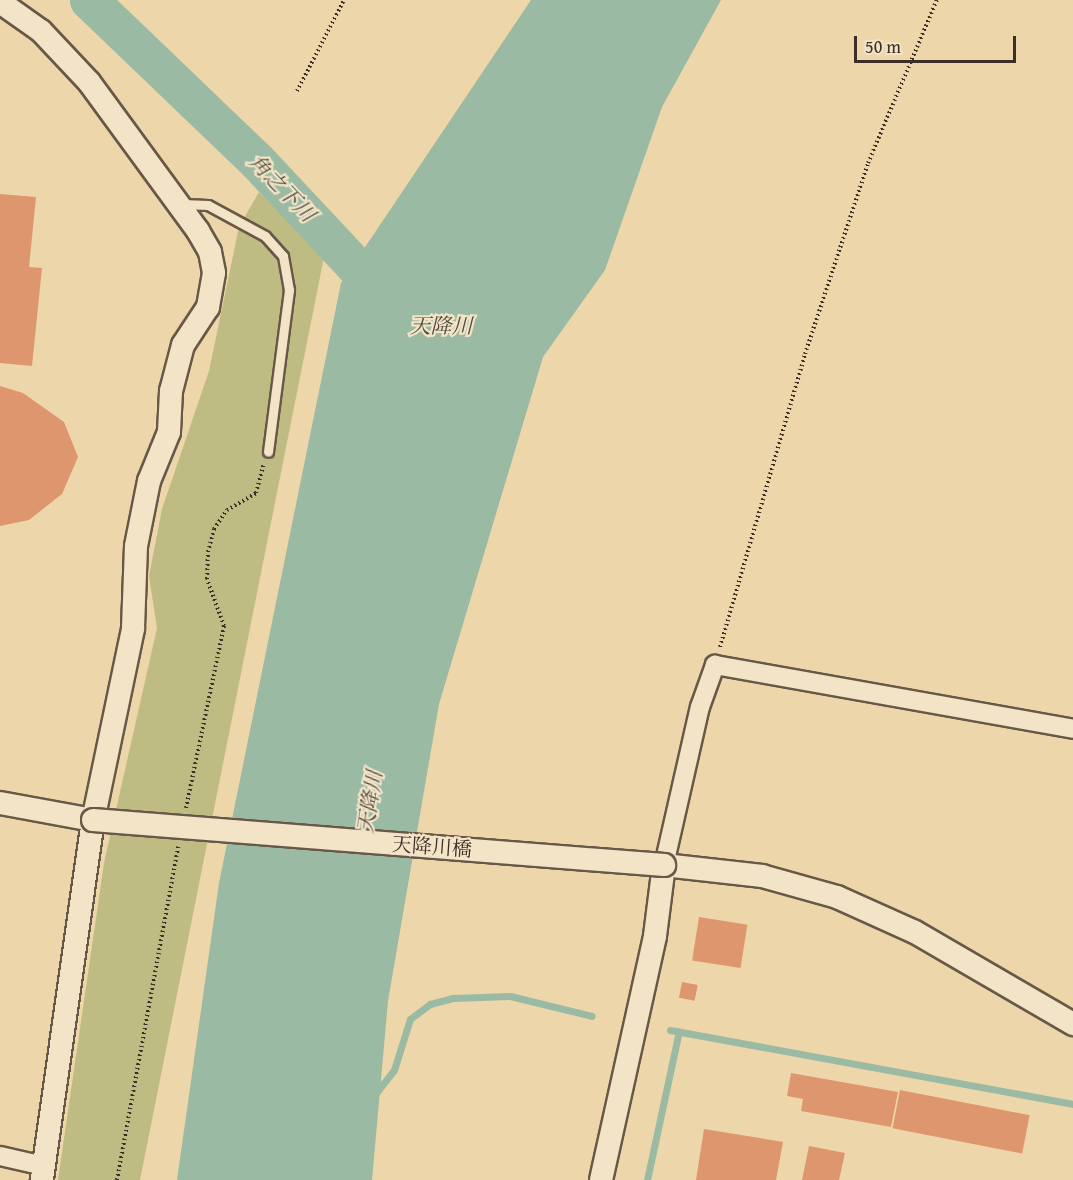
<!DOCTYPE html>
<meta charset="utf-8">
<style>
body{margin:0}
#map{position:relative;width:1073px;height:1180px;overflow:hidden;background:#edd6a9;font-family:"Gentium Book Plus","Noto Serif JP",serif}
div>[style]{position:absolute}
.green>*{inset:0;background:#bfbc83}
.water>*{inset:0;background:#9abaa4}
.stream>*{height:7px;margin:-3.5px;padding:0 3.5px;transform-origin:3.5px;border-radius:3.5px;background:#9abaa4}
.river>*{height:39px;margin:-19.5px;padding:0 19.5px;transform-origin:19.5px;border-radius:19.5px;background:#9abaa4}
.building>*{inset:0;background:#de966f;transform-origin:0 0}
.path>*{height:4px;margin-top:-2px;transform-origin:0;background:repeating-linear-gradient(90deg,#3c2e26 0 1.5px,transparent 0 4.5px)}
.roads{filter:drop-shadow(2px 0 #685847) drop-shadow(-2px 0 #685847) drop-shadow(0 2px #685847) drop-shadow(0 -2px #685847)}
.service>*{height:9px;margin:-4.5px;padding:0 4.5px;transform-origin:4.5px;border-radius:4.5px;background:#f3e4c7}
.minor>*{height:18px;margin:-9px;padding:0 9px;transform-origin:9px;border-radius:9px;background:#f3e4c7}
.tertiary>*{height:22px;margin:-11px;padding:0 11px;transform-origin:11px;border-radius:11px;background:#f3e4c7}
.bridges{filter:drop-shadow(2px 0 #685847) drop-shadow(-2px 0 #685847) drop-shadow(0 2px #685847) drop-shadow(0 -2px #685847)}
.tertiary-bridge>*{height:22px;margin:-11px;padding:0 11px;transform-origin:11px;border-radius:11px;background:#f3e4c7}
span{translate:-50% -50%;white-space:nowrap;text-align:center;line-height:1.15;-webkit-text-stroke:4.5px #f3e4c7;paint-order:stroke}
.street-label{font-size:20px;color:#3c2e26}
.water-label{font-size:21px;color:#4f4a3f;font-style:italic}
.scale{position:absolute;left:854px;top:36px;width:162px;height:27px;box-sizing:border-box;border:3px solid #3c2e26;border-top:0;padding-left:8px;font-size:18px;line-height:21px;white-space:nowrap;color:#3c2e26;-webkit-text-stroke:4px #f3e4c7;paint-order:stroke}
</style>
<div id="map">
<div class="green">
<div style="clip-path:polygon(259px 192px,324px 257px,140px 1180px,58px 1180px,104px 863px,157px 628px,149px 576px,162px 509px,209px 371px,239px 227px)"></div>
</div>
<div class="water">
<div style="clip-path:polygon(531px 0,721px 0,662px 107px,605px 270px,543px 357px,439px 704px,388px 1001px,372px 1180px,177px 1180px,219px 883px,341px 283px)"></div>
</div>
<div class="stream">
<div style="left:670px;top:1030px;width:410px;rotate:10.4deg"></div>
<div style="left:376px;top:1093px;width:29px;rotate:-52deg"></div>
<div style="left:394px;top:1070px;width:53px;rotate:-72.6deg"></div>
<div style="left:410px;top:1019px;width:25px;rotate:-37deg"></div>
<div style="left:430px;top:1004px;width:23px;rotate:-15deg"></div>
<div style="left:452px;top:998px;width:58px;rotate:-2deg"></div>
<div style="left:510px;top:996px;width:84px;rotate:13.7deg"></div>
<div style="left:647px;top:1180px;width:152px;rotate:-77.9deg"></div>
</div>
<div class="river">
<div style="left:89px;top:0;width:233px;rotate:43.8deg"></div>
<div style="left:257px;top:161px;width:173px;rotate:46.9deg"></div>
<div style="left:375px;top:287px;width:21px;rotate:31deg"></div>
</div>
<div class="building">
<div style="clip-path:polygon(0 194px,36px 197px,29px 267px,42px 268px,32px 366px,0 363px)"></div>
<div style="clip-path:polygon(0 386px,23px 393px,64px 422px,78px 457px,62px 494px,29px 520px,0 526px)"></div>
<div style="left:699px;top:917px;width:49px;height:44px;rotate:9deg"></div>
<div style="left:682px;top:982px;width:16px;height:16px;rotate:11deg"></div>
<div style="clip-path:polygon(791px 1073px,898px 1092px,891px 1127px,801px 1111px,803px 1099px,787px 1096px)"></div>
<div style="left:900px;top:1090px;width:132px;height:39px;rotate:11deg"></div>
<div style="clip-path:polygon(704px 1129px,783px 1142px,776px 1180px,696px 1180px)"></div>
<div style="clip-path:polygon(809px 1146px,845px 1153px,839px 1180px,802px 1180px)"></div>
</div>
<div class="path">
<div style="left:297px;top:91px;width:102px;rotate:-62.7deg"></div>
<div style="left:720px;top:647px;width:305px;rotate:-73.8deg"></div>
<div style="left:805px;top:354px;width:201px;rotate:-71.7deg"></div>
<div style="left:868px;top:163px;width:177px;rotate:-67.1deg"></div>
<div style="left:186px;top:808px;width:186px;rotate:-78.2deg"></div>
<div style="left:224px;top:626px;width:50px;rotate:-109.9deg"></div>
<div style="left:207px;top:579px;width:27px;rotate:-88deg"></div>
<div style="left:208px;top:552px;width:24px;rotate:-75deg"></div>
<div style="left:214px;top:529px;width:23px;rotate:-56deg"></div>
<div style="left:227px;top:510px;width:34px;rotate:-30deg"></div>
<div style="left:256px;top:493px;width:30px;rotate:-75deg"></div>
<div style="left:117px;top:1180px;width:339px;rotate:-79.6deg"></div>
</div>
<div class="roads">
<div class="service">
<div style="left:182px;top:204px;width:26px;rotate:2deg"></div>
<div style="left:208px;top:205px;width:65px;rotate:28.5deg"></div>
<div style="left:265px;top:236px;width:27px;rotate:48deg"></div>
<div style="left:283px;top:256px;width:35px;rotate:80deg"></div>
<div style="left:289px;top:290px;width:163px;rotate:97.4deg"></div>
</div>
<div class="minor">
<div style="left:664px;top:865px;width:162px;rotate:-77.2deg"></div>
<div style="left:700px;top:707px;width:45px;rotate:-70.3deg"></div>
<div style="left:715px;top:665px;width:364px;rotate:10.1deg"></div>
<div style="left:0;top:1156px;width:45px;rotate:12.8deg"></div>
</div>
<div class="tertiary">
<div style="left:0;top:2px;width:50px;rotate:35.3deg"></div>
<div style="left:41px;top:31px;width:70px;rotate:46.7deg"></div>
<div style="left:89px;top:82px;width:185px;rotate:53.8deg"></div>
<div style="left:198px;top:231px;width:24px;rotate:60deg"></div>
<div style="left:210px;top:252px;width:21px;rotate:79deg"></div>
<div style="left:214px;top:273px;width:35px;rotate:100deg"></div>
<div style="left:208px;top:307px;width:45px;rotate:123.3deg"></div>
<div style="left:183px;top:345px;width:48px;rotate:104.6deg"></div>
<div style="left:171px;top:391px;width:41px;rotate:92.8deg"></div>
<div style="left:169px;top:432px;width:53px;rotate:112.2deg"></div>
<div style="left:149px;top:481px;width:66px;rotate:101.3deg"></div>
<div style="left:136px;top:546px;width:83px;rotate:92.1deg"></div>
<div style="left:133px;top:629px;width:195px;rotate:101.8deg"></div>
<div style="left:93px;top:820px;width:364px;rotate:98.1deg"></div>
<div style="left:0;top:803px;width:95px;rotate:10.4deg"></div>
<div style="left:601px;top:1180px;width:250px;rotate:-77.5deg"></div>
<div style="left:655px;top:936px;width:72px;rotate:-82.8deg"></div>
<div style="left:664px;top:865px;width:99px;rotate:6.4deg"></div>
<div style="left:762px;top:876px;width:78px;rotate:15.6deg"></div>
<div style="left:837px;top:897px;width:85px;rotate:24.2deg"></div>
<div style="left:915px;top:932px;width:183px;rotate:30.2deg"></div>
</div>
</div>
<div class="bridges">
<div class="tertiary-bridge">
<div style="left:93px;top:820px;width:573px;rotate:4.51deg"></div>
</div>
</div>
<div class="street-label">
<span style="left:432px;top:846px;rotate:4deg">天降川橋</span>
</div>
<div class="water-label">
<span style="left:282px;top:188px;rotate:46deg">角之下川</span>
<span style="left:441px;top:326px">天降川</span>
<span style="left:370px;top:802px;rotate:-81deg">天降川</span>
</div>
<div class="scale">50 m</div>
</div>
